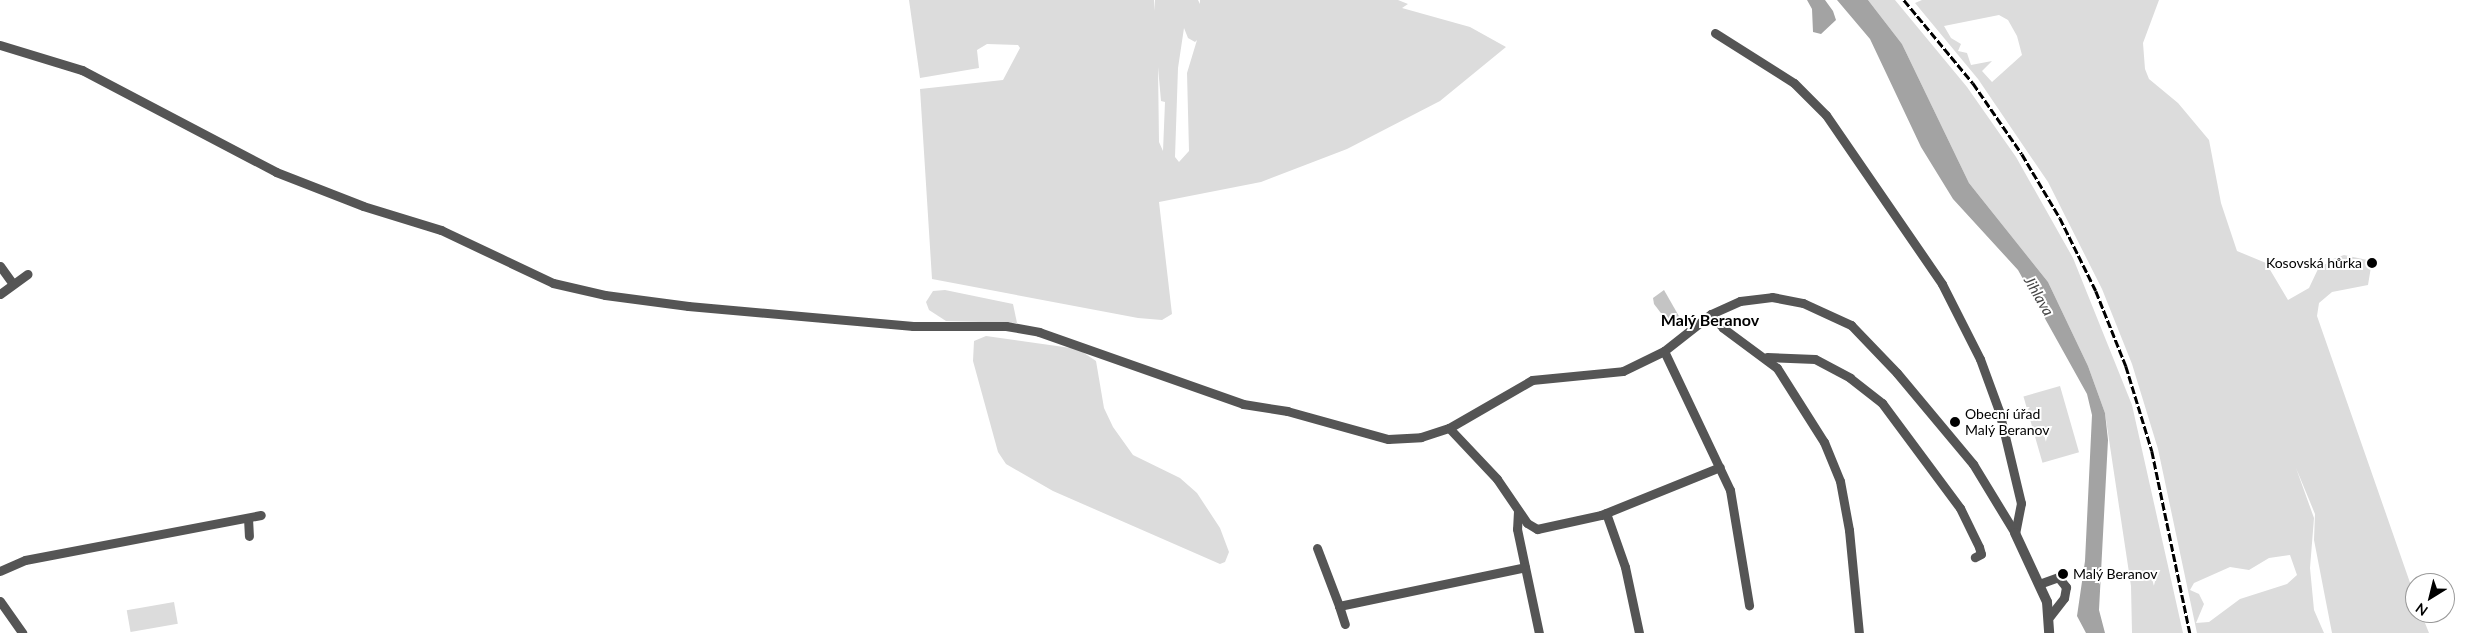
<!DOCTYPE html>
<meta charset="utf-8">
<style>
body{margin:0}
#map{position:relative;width:2465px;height:633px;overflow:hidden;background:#fff;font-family:Lato,sans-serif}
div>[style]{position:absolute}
.green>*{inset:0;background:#dcdcdc;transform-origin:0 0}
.water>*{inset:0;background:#a3a3a3}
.building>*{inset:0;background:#c4c4c4}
.minor>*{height:9px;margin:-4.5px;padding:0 4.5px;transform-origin:4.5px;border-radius:4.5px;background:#555}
.tertiary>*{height:10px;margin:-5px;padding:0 5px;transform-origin:5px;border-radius:5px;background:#555}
.rail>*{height:2.5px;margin-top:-1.25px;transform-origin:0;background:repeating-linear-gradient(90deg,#000 0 8px,transparent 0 10.5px)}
.dots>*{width:14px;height:14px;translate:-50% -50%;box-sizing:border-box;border:2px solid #fff;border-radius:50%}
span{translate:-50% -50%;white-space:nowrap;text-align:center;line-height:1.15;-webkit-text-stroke:4px #fff;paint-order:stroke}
.poi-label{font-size:14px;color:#000}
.right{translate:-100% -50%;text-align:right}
.left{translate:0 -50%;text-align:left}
.water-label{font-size:15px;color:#444;font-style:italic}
.quarter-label{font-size:16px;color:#000;font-weight:700}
.north{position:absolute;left:2405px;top:573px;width:50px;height:50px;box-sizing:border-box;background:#fff;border:1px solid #999;border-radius:50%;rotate:216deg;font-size:14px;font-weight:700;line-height:20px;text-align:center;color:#000}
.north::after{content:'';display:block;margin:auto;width:18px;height:22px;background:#000;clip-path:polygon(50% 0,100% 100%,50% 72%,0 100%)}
</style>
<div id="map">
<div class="green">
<div style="clip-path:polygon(evenodd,909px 0,1154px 0,1155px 11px,1155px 0,1198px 0,1200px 4px,1200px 0,1398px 0,1408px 4px,1402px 8px,1470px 27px,1506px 47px,1440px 101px,1347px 149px,1261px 182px,1159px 202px,1172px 314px,1162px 320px,1138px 318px,932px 279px,920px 89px,1003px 80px,1020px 48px,1018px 45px,987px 44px,977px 50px,979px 68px,920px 78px,909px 0,1184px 28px,1188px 38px,1195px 42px,1197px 40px,1187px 73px,1189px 151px,1179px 162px,1175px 157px,1178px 68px,1184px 28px,909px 0,1158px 67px,1161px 101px,1165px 102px,1163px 151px,1159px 142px,1158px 67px)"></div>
<div style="clip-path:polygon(1868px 0,1895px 0,1967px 87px,2016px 157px,2073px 258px,2132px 405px,2183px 633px,2132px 633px,2131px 586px,2105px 413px,2088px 366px,2048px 282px,1969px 183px,1902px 44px)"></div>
<div style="clip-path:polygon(evenodd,1922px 0,2159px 0,2143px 43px,2145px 69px,2149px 79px,2178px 103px,2209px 140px,2221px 203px,2237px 251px,2266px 263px,2288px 300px,2309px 288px,2318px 269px,2333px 259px,2344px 255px,2372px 261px,2368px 285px,2332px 292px,2319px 303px,2317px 316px,2415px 597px,2415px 613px,2421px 613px,2429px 633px,2332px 633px,2314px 540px,2315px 514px,2296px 468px,2314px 518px,2310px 568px,2314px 610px,2324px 633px,2197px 633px,2158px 449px,2132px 364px,2102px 289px,2048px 182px,1978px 79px,1915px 3px,1922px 0,1999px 15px,2008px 20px,2017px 36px,2022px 55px,1992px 82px,1982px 71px,1992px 61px,1971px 65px,1967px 53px,1958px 51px,1961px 44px,1951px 38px,1944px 26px,1999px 15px,1922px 0,2290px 555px,2297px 575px,2287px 584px,2240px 599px,2209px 622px,2196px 623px,2204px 604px,2199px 594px,2190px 590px,2194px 583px,2230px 567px,2249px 570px,2269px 558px,2290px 555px)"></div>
<div style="clip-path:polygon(945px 290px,1013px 304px,1017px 323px,946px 321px,929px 310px,926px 302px,933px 291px)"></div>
<div style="clip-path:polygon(986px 336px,1078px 349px,1096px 361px,1104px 408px,1113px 427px,1133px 455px,1180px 478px,1197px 493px,1220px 528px,1229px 552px,1225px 562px,1220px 564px,1053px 491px,1006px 464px,998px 452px,973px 361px,974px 341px)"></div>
<div style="left:2060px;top:386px;width:69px;height:38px;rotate:74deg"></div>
<div style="left:174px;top:602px;width:22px;height:48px;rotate:80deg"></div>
</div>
<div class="water">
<div style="clip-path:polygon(1807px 0,1825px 0,1833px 11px,1836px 20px,1821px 34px,1813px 32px,1812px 9px)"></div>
<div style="clip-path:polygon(1837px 0,1868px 0,1902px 44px,1969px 183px,2048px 282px,2088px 366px,2105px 413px,2108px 440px,2099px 610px,2105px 633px,2086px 633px,2077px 616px,2085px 561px,2092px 415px,2087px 394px,2018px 270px,1953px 199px,1921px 147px,1870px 39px)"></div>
</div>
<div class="building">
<div style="clip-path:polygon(1664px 290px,1680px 318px,1670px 325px,1654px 304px,1653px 298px)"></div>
</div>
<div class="minor">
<div style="left:1715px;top:33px;width:93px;rotate:32.3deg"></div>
<div style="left:1794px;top:83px;width:45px;rotate:45deg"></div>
<div style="left:1826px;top:115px;width:205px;rotate:55.5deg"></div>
<div style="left:1942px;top:284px;width:84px;rotate:63.1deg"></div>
<div style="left:1980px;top:359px;width:55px;rotate:69.9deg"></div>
<div style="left:1999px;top:411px;width:95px;rotate:76.6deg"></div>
<div style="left:2021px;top:503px;width:31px;rotate:101deg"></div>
<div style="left:0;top:45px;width:86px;rotate:17deg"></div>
<div style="left:82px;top:70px;width:219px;rotate:27.7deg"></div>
<div style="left:276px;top:172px;width:93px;rotate:21.3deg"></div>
<div style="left:363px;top:206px;width:82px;rotate:17.1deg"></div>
<div style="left:441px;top:230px;width:124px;rotate:25.3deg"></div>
<div style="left:553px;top:283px;width:53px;rotate:13deg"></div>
<div style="left:605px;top:295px;width:84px;rotate:7.5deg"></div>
<div style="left:688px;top:306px;width:226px;rotate:5.1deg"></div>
<div style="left:913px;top:326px;width:93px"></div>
<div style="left:1006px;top:326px;width:34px;rotate:10deg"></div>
<div style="left:1039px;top:332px;width:216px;rotate:19.4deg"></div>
<div style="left:1243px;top:404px;width:45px;rotate:9deg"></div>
<div style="left:1287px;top:411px;width:105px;rotate:15.5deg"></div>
<div style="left:1388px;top:439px;width:33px;rotate:-3deg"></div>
<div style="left:1421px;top:437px;width:29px;rotate:-18deg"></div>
<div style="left:1449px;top:428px;width:96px;rotate:-30deg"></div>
<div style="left:1532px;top:380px;width:91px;rotate:-5.6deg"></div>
<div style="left:1623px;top:371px;width:46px;rotate:-26deg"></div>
<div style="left:1664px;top:351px;width:60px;rotate:-38.2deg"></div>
<div style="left:1711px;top:314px;width:32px;rotate:-24deg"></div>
<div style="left:1740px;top:301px;width:32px;rotate:-7deg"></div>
<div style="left:1772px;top:297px;width:32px;rotate:11deg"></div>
<div style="left:1803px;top:303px;width:53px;rotate:24.6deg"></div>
<div style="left:1851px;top:325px;width:66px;rotate:46.2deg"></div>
<div style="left:1897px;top:373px;width:119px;rotate:50.1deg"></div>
<div style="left:1973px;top:464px;width:81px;rotate:58.7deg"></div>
<div style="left:0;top:266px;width:22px;rotate:54deg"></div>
<div style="left:0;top:294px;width:34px;rotate:-36deg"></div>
<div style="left:1711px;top:314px;width:18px;rotate:49deg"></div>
<div style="left:1723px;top:328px;width:67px;rotate:36.5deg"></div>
<div style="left:1777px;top:368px;width:88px;rotate:57.6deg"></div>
<div style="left:1824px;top:442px;width:42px;rotate:67.7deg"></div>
<div style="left:1840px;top:481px;width:50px;rotate:79.6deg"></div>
<div style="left:1849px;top:530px;width:103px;rotate:84.5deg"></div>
<div style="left:1664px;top:351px;width:154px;rotate:64.6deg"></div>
<div style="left:1730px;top:490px;width:117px;rotate:80.6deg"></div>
<div style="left:1767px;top:357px;width:48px;rotate:2.4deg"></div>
<div style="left:1815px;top:359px;width:40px;rotate:28deg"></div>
<div style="left:1850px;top:378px;width:41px;rotate:38deg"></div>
<div style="left:1882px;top:403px;width:131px;rotate:53.4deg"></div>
<div style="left:1960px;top:508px;width:43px;rotate:64deg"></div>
<div style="left:1979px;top:547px;width:7px;rotate:74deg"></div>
<div style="left:1981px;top:554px;width:7px;rotate:153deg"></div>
<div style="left:1449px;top:428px;width:70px;rotate:46.7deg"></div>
<div style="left:1497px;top:479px;width:53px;rotate:55.7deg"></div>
<div style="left:1527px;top:523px;width:12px;rotate:31deg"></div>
<div style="left:1537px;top:529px;width:66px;rotate:-12.3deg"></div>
<div style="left:1601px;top:515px;width:128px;rotate:-22deg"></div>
<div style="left:1518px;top:511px;width:18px;rotate:93deg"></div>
<div style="left:1517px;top:529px;width:106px;rotate:78.1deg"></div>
<div style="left:1606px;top:513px;width:57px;rotate:70.6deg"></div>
<div style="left:1625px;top:567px;width:67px;rotate:78deg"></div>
<div style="left:248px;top:518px;width:18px;rotate:87deg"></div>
<div style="left:1317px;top:548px;width:62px;rotate:69.2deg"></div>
<div style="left:1339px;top:606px;width:190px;rotate:-11.8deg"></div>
<div style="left:0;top:571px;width:27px;rotate:-24deg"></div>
<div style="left:25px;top:560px;width:240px;rotate:-10.8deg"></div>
<div style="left:2039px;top:584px;width:20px;rotate:-20deg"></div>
<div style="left:2058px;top:577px;width:13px;rotate:51deg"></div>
<div style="left:2066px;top:587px;width:11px;rotate:100deg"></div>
<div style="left:2064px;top:598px;width:23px;rotate:128deg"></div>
<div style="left:0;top:601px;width:39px;rotate:55deg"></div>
<div style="left:1339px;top:606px;width:19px;rotate:72deg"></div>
</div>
<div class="tertiary">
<div style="left:2015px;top:533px;width:76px;rotate:65.1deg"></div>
<div style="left:2047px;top:602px;width:31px;rotate:86deg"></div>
</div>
<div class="rail">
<div style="left:1904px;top:0;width:108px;rotate:50.3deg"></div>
<div style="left:1973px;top:83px;width:86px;rotate:55.4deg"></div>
<div style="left:2022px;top:154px;width:74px;rotate:59.3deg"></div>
<div style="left:2060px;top:218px;width:81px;rotate:63.7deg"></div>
<div style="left:2096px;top:291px;width:81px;rotate:68.2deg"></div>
<div style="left:2126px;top:366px;width:89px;rotate:73deg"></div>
<div style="left:2152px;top:451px;width:186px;rotate:78.2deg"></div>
</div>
<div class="dots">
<div style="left:2372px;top:263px;background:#000"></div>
<div style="left:1955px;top:422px;background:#000"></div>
<div style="left:2063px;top:574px;background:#000"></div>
</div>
<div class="poi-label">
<span class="right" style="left:2362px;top:263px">Kosovská hůrka</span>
<span class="left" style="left:1965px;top:422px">Obecní úřad<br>Malý Beranov</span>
<span class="left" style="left:2073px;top:574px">Malý Beranov</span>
</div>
<div class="water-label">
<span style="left:2039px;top:296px;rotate:60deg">Jihlava</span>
</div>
<div class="quarter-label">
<span style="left:1710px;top:320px">Malý Beranov</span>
</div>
<div class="north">N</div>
</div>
